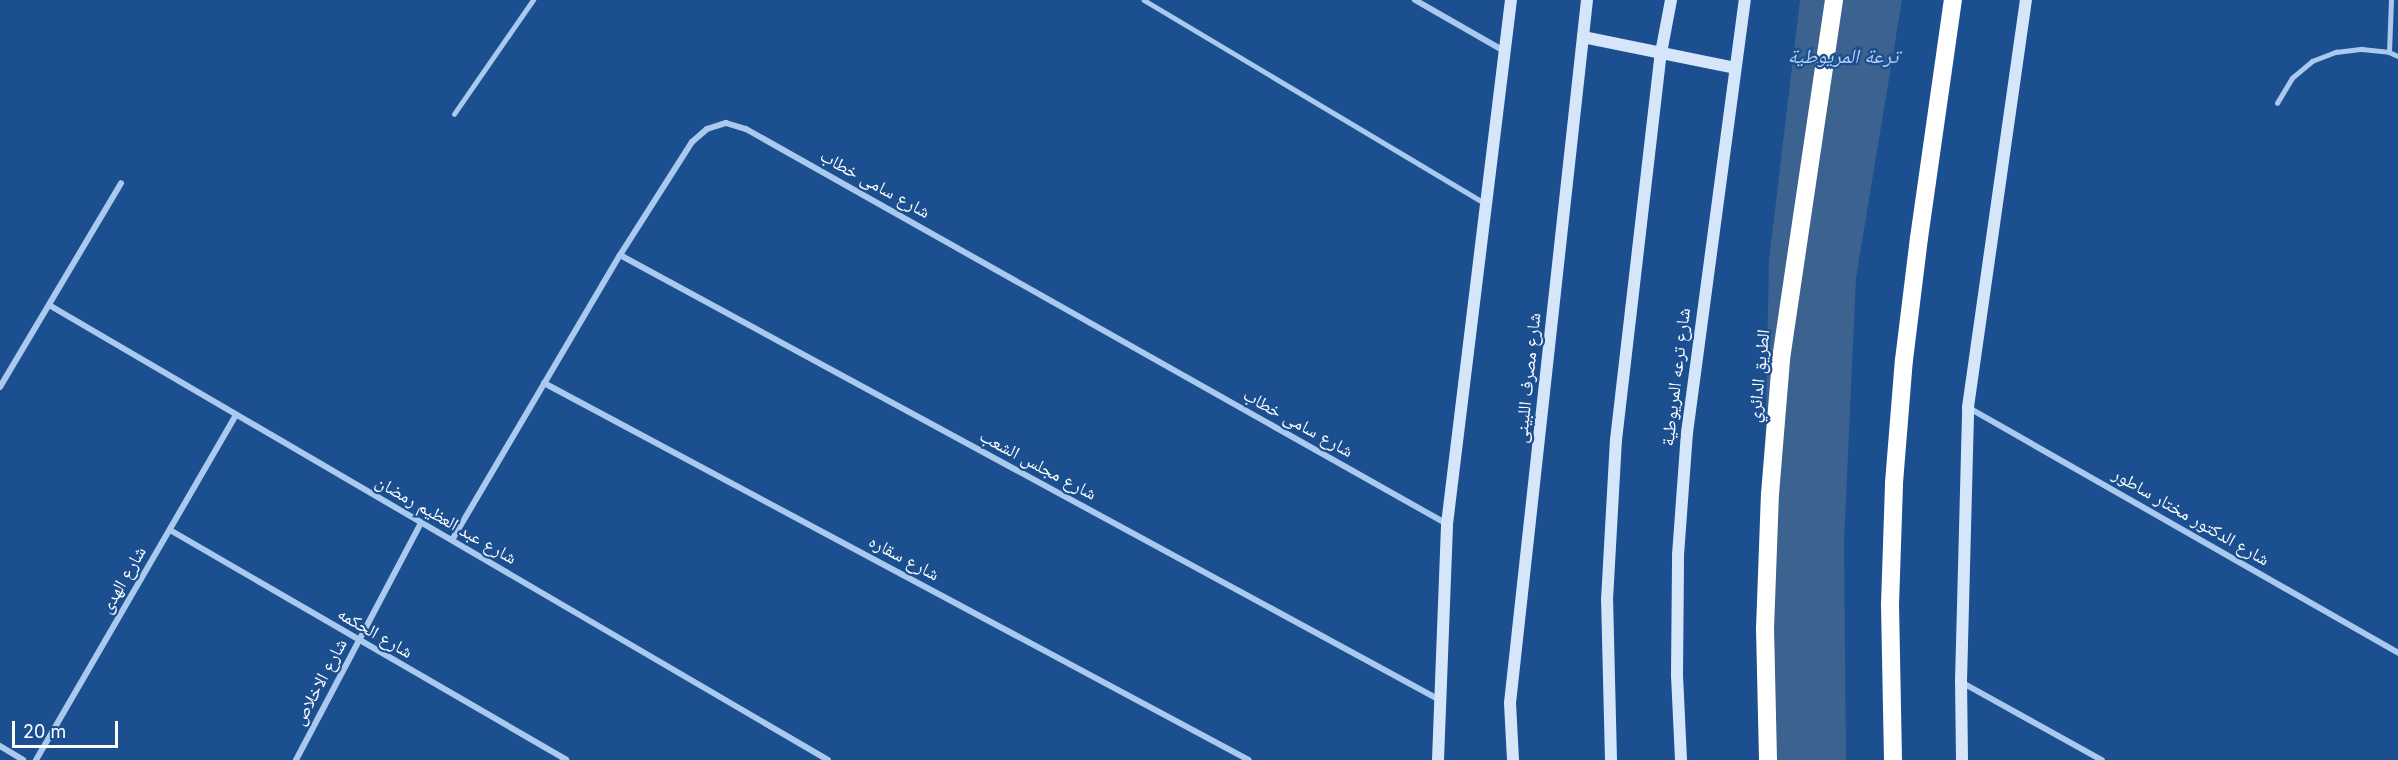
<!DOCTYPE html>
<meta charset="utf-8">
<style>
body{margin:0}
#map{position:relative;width:2398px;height:760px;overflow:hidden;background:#1b4f8f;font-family:Inter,"Noto Naskh Arabic",sans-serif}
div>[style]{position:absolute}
.water>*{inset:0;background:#3c6290}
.lane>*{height:4.5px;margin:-2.25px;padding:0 2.25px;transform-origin:2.25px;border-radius:2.25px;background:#a9c9ee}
.street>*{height:6px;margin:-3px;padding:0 3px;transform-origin:3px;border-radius:3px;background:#a9c9ee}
.secondary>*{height:12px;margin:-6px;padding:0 6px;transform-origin:6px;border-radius:6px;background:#d6e6fa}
.highway>*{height:18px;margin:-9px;padding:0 9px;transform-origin:9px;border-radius:9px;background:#fff}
span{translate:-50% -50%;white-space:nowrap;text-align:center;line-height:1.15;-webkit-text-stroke:4.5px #1b4f8f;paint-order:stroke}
.street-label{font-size:18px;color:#fff}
.water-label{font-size:20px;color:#b5d3f5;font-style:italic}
.scale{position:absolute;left:12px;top:721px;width:106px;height:27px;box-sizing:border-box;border:3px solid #fff;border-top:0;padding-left:8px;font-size:18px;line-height:21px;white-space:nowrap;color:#fff;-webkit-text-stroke:4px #1b4f8f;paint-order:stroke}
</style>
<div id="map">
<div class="water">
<div style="clip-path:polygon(1800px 0,1902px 0,1856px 278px,1844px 542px,1846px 760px,1759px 760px,1769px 260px)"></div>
</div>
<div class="lane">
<div style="left:1144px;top:0;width:396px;rotate:30.8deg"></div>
<div style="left:2389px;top:52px;width:52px;rotate:-87.8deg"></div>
<div style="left:2277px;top:103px;width:29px;rotate:-59deg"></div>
<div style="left:2292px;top:78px;width:26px;rotate:-40deg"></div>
<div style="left:2312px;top:61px;width:26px;rotate:-21deg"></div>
<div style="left:2336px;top:52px;width:26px;rotate:-7deg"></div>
<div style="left:2362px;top:49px;width:27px;rotate:6deg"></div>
<div style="left:2389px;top:52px;width:10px;rotate:24deg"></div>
<div style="left:454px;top:114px;width:139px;rotate:-55.3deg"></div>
</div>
<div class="street">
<div style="left:1415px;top:0;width:103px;rotate:29.8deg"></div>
<div style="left:620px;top:255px;width:933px;rotate:28.49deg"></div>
<div style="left:49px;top:305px;width:902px;rotate:30.29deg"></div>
<div style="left:544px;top:383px;width:799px;rotate:28.14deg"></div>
<div style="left:0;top:387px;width:237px;rotate:-59.3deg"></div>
<div style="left:1969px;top:408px;width:494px;rotate:29.7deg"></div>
<div style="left:170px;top:530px;width:458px;rotate:30.1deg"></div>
<div style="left:452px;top:540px;width:331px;rotate:-59.5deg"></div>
<div style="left:620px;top:255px;width:134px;rotate:-57.5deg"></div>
<div style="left:692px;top:142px;width:20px;rotate:-41deg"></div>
<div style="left:707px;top:129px;width:20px;rotate:-18deg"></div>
<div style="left:726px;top:123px;width:21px;rotate:17deg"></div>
<div style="left:746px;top:129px;width:805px;rotate:29.4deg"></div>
<div style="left:1961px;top:682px;width:161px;rotate:29deg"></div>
<div style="left:0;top:746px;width:27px;rotate:31deg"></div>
<div style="left:36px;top:760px;width:399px;rotate:-59.9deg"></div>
<div style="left:296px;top:760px;width:268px;rotate:-62.2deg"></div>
</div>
<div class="secondary">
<div style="left:1583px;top:37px;width:155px;rotate:11.5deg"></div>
<div style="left:1438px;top:760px;width:236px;rotate:-87.8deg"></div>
<div style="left:1447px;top:524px;width:528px;rotate:-83.04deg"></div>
<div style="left:1513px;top:760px;width:57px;rotate:-93deg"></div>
<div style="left:1510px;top:703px;width:707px;rotate:-83.75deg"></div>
<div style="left:1611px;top:760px;width:160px;rotate:-91.4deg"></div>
<div style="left:1607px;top:600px;width:160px;rotate:-86.8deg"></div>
<div style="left:1616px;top:440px;width:390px;rotate:-83.4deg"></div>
<div style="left:1661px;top:53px;width:54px;rotate:-79.3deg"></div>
<div style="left:1681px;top:760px;width:84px;rotate:-92.7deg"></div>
<div style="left:1677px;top:676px;width:121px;rotate:-89.5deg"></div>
<div style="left:1678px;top:555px;width:122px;rotate:-85.8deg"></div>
<div style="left:1687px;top:433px;width:437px;rotate:-82.4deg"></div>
<div style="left:1962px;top:760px;width:78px;rotate:-90.7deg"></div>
<div style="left:1961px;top:682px;width:275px;rotate:-88.5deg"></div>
<div style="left:1968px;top:407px;width:411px;rotate:-81.9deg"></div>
</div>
<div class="highway">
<div style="left:1768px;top:760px;width:131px;rotate:-91.3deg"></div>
<div style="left:1765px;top:629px;width:135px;rotate:-87.9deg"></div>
<div style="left:1770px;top:494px;width:135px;rotate:-85.3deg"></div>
<div style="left:1781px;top:359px;width:363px;rotate:-81.6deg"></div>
<div style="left:1893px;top:760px;width:155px;rotate:-91.1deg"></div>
<div style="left:1890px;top:605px;width:122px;rotate:-88.1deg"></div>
<div style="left:1894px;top:483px;width:123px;rotate:-85.4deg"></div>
<div style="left:1904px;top:360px;width:123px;rotate:-83deg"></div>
<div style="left:1919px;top:238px;width:240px;rotate:-81.9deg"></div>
</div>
<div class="street-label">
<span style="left:875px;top:184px;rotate:29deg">شارع سامى خطاب</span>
<span style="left:1759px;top:376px;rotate:-84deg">الطريق الدائري</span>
<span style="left:1676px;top:377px;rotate:-83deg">شارع ترعه المريوطية</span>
<span style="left:1528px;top:378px;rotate:-84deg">شارع مصرف اللبينى</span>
<span style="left:1298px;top:423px;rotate:29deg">شارع سامى خطاب</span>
<span style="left:1038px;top:465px;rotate:28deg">شارع مجلس الشعب</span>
<span style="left:2191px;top:517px;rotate:30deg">شارع الدكتور مختار ساطور</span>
<span style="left:446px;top:520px;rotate:30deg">شارع عبد العظيم رمضان</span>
<span style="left:904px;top:558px;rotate:28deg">شارع سقاره</span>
<span style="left:123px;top:580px;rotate:-60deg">شارع الهدى</span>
<span style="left:375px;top:633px;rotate:30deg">شارع الحكمه</span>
<span style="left:320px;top:682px;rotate:-62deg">شارع الاخلاص</span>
</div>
<div class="water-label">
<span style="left:1843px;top:56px">ترعة المريوطية</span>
</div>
<div class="scale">20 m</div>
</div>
